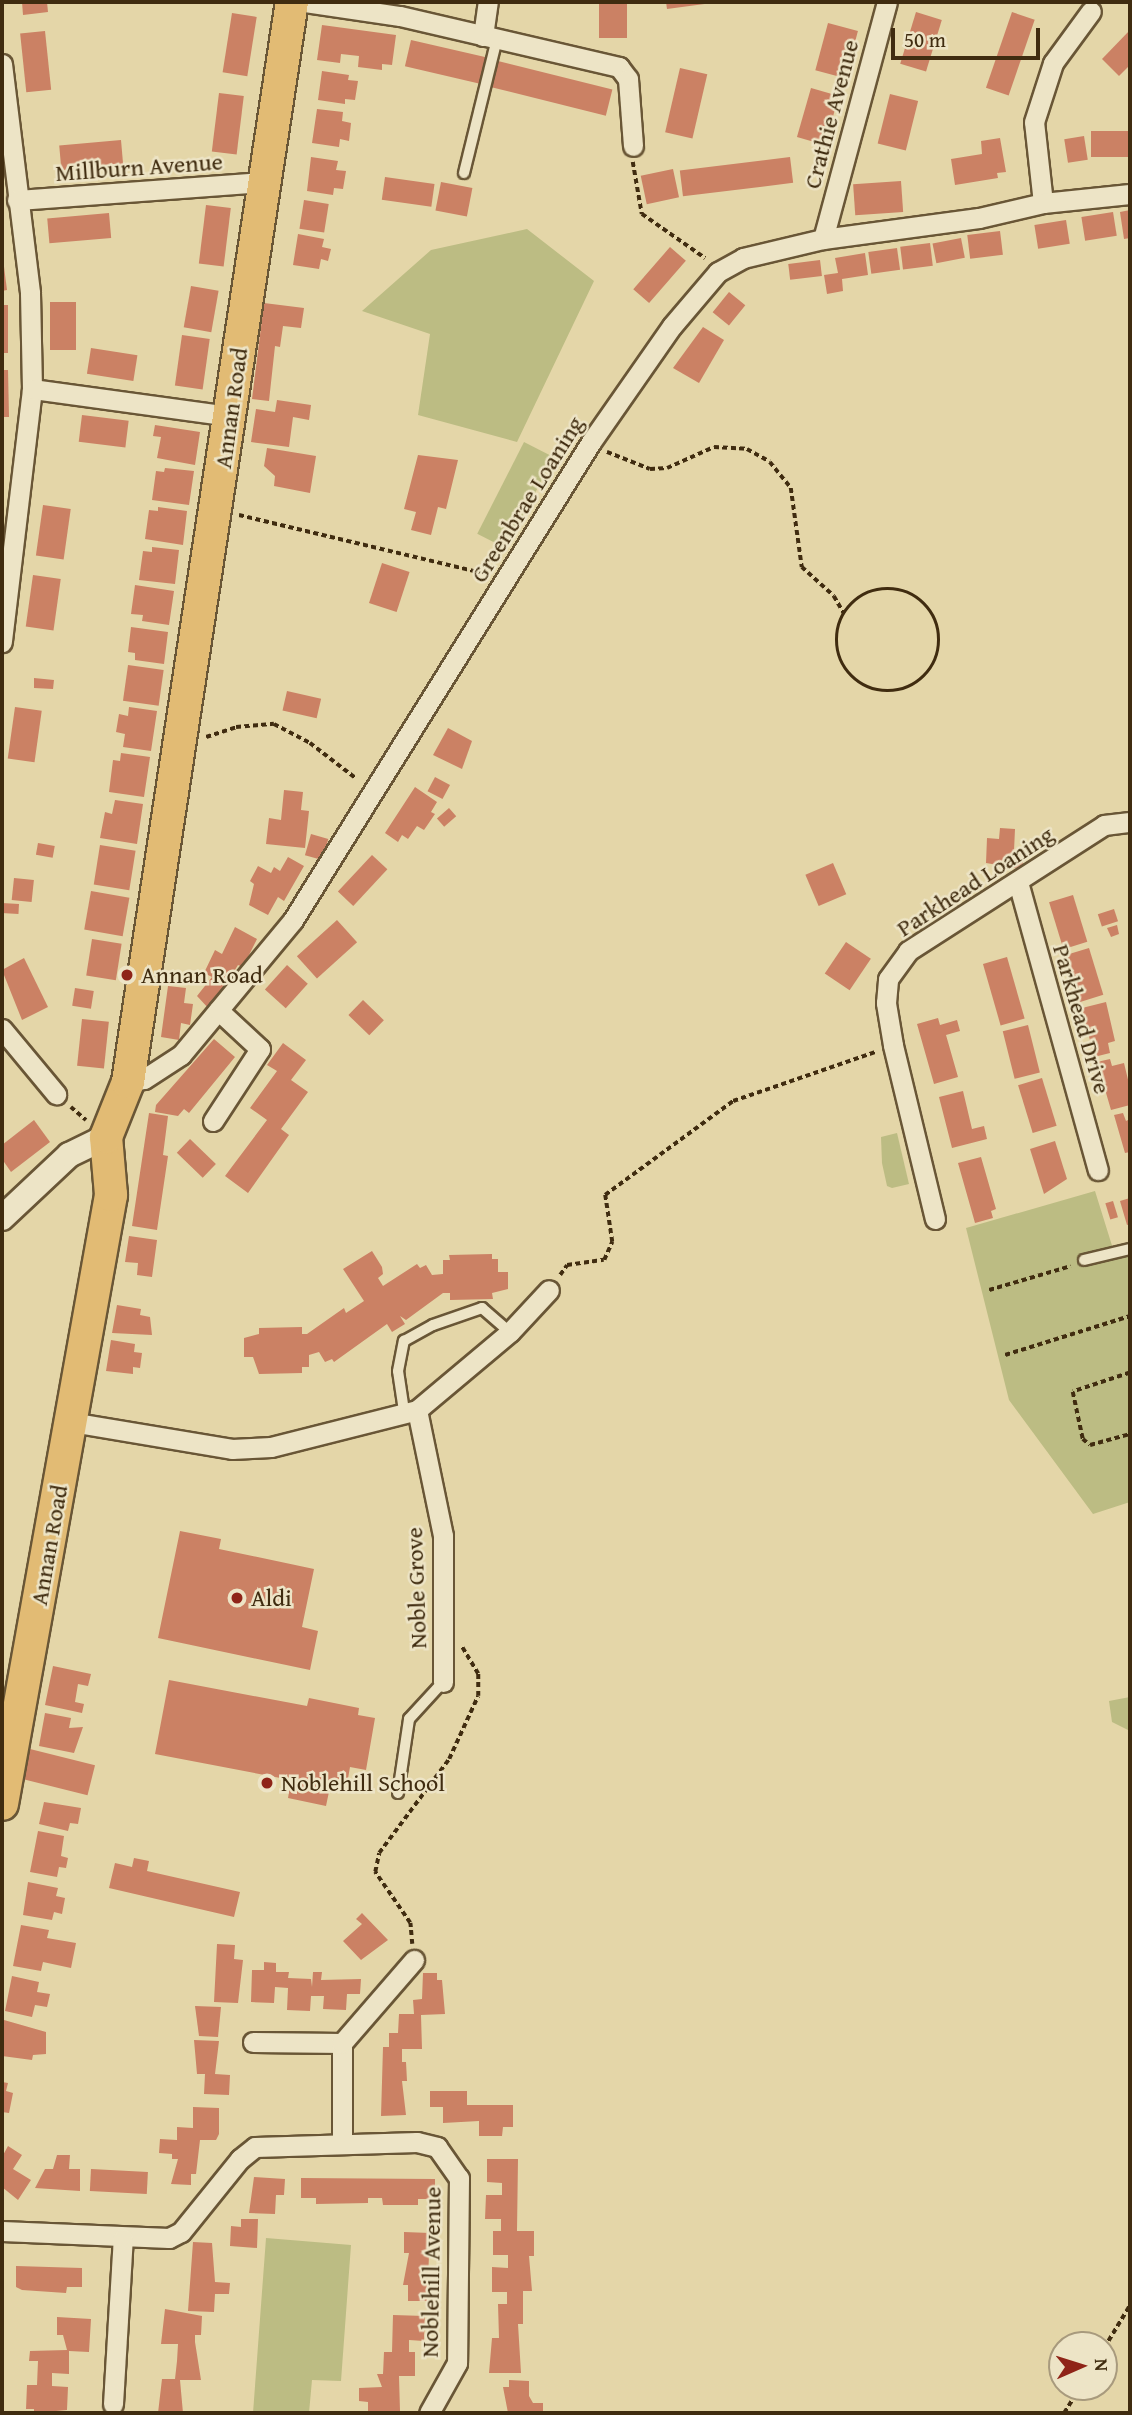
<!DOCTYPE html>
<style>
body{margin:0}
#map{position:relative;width:1132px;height:2415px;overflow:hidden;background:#e4d6a8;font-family:"Gentium Book Plus",serif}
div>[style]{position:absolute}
.green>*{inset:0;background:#bcbc83;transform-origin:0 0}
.building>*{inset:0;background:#cb8164;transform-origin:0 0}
.path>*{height:3.5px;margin-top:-1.75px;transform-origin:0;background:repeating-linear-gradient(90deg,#402c10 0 5px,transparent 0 8.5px)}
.path>.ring{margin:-1.75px;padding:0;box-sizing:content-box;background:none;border:3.5px solid #402c10;border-radius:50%}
.roads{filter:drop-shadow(2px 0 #695636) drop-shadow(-2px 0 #695636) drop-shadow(0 2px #695636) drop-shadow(0 -2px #695636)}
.service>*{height:10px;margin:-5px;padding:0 5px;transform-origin:5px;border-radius:5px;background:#ede4c6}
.minor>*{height:19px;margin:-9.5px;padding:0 9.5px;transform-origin:9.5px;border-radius:9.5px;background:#ede4c6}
.tertiary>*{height:24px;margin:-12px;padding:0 12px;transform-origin:12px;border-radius:12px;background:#ede4c6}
.primary>*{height:32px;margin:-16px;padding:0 16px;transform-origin:16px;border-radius:16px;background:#e2bb74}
.dots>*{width:19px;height:19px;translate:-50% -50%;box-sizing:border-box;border:4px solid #ede4c6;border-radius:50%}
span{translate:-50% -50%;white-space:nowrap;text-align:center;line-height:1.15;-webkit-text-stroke:5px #ede4c6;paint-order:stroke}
.street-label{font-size:24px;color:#402c10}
.poi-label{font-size:24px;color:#402c10}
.left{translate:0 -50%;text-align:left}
.frame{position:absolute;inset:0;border:4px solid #402c10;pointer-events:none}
.north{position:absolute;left:1048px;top:2331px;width:70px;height:70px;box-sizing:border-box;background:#ede4c6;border:2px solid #a89a7d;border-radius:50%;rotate:87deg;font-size:19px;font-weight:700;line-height:28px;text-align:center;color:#402c10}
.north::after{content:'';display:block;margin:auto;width:24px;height:32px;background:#8f2418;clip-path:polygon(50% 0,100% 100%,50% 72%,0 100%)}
.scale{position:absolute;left:891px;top:28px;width:149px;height:32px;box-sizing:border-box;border:4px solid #402c10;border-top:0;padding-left:9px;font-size:21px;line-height:24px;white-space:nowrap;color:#402c10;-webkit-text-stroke:5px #ede4c6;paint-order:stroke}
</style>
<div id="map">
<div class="green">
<div style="clip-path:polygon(527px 229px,594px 281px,517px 442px,418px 415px,430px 334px,362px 311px,431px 250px)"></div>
<div style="left:524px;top:442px;width:33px;height:103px;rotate:27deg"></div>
<div style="clip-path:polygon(897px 1133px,909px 1184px,892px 1188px,887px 1186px,882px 1163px,881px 1137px)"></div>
<div style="clip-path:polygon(1095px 1191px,1114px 1252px,1130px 1247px,1130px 1502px,1093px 1514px,1009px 1400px,966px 1228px)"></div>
<div style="clip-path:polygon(1130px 1697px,1130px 1731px,1112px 1722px,1109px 1701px)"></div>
<div style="clip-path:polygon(266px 2238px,351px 2245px,341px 2381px,312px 2380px,309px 2413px,253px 2413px)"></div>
</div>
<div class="building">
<div style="clip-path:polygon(22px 2px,47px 2px,48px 12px,23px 15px)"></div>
<div style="left:599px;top:2px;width:28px;height:36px"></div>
<div style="clip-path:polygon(666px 2px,712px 2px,712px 3px,667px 9px)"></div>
<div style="left:916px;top:12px;width:27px;height:54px;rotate:17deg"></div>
<div style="left:1012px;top:12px;width:24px;height:80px;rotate:19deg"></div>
<div style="left:232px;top:13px;width:25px;height:60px;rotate:9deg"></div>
<div style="left:828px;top:23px;width:31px;height:49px;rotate:15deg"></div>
<div style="clip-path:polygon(322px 25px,396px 35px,392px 65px,382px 64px,382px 70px,358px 67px,359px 56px,341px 54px,340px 63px,317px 60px)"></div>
<div style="clip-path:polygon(1130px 30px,1130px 65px,1119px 76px,1102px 59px)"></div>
<div style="left:45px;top:31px;width:59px;height:25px;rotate:84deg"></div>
<div style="left:411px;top:40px;width:77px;height:27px;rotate:13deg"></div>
<div style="left:494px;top:60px;width:122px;height:27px;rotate:14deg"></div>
<div style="left:680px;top:68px;width:28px;height:66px;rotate:13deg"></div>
<div style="clip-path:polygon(322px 71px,349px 75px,348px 80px,358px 81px,355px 100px,345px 99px,345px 104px,318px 100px)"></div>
<div style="left:811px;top:88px;width:29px;height:51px;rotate:16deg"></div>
<div style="left:219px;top:93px;width:25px;height:59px;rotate:7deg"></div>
<div style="left:890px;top:94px;width:29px;height:51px;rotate:14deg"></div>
<div style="clip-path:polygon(317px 109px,343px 112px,342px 121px,351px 123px,349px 141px,340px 139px,339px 147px,312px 143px)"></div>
<div style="left:1130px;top:131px;width:26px;height:39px;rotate:90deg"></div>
<div style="left:1084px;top:136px;width:24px;height:20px;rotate:81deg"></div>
<div style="clip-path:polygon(1000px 138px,1006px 172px,997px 173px,998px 178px,955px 185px,951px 159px,982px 154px,981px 141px)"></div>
<div style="left:121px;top:140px;width:25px;height:62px;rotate:85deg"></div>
<div style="clip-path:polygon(311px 157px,338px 161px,336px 170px,346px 171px,343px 189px,334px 188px,333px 195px,307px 191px)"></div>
<div style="left:790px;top:157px;width:26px;height:111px;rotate:83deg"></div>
<div style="left:673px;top:169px;width:29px;height:33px;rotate:78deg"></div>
<div style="left:385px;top:177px;width:50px;height:23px;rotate:8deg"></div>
<div style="left:901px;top:181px;width:31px;height:48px;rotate:86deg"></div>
<div style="left:441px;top:182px;width:32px;height:29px;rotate:11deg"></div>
<div style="left:304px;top:200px;width:25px;height:29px;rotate:9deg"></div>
<div style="left:206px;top:205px;width:25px;height:59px;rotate:7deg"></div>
<div style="clip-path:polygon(1130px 210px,1130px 238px,1124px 239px,1120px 212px)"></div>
<div style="left:1113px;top:212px;width:24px;height:32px;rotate:81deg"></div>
<div style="left:109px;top:213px;width:25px;height:62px;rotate:85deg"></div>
<div style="left:1066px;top:220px;width:24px;height:32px;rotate:81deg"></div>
<div style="left:1000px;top:231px;width:24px;height:33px;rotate:83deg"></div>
<div style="clip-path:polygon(298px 234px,324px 239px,322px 247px,331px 249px,328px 261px,321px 259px,319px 269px,293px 265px)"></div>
<div style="left:961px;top:238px;width:20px;height:29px;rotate:79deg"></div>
<div style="left:930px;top:243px;width:23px;height:30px;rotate:83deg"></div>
<div style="left:670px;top:247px;width:21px;height:56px;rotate:41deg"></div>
<div style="left:897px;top:248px;width:22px;height:29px;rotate:82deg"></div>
<div style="clip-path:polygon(2px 251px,7px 290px,2px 291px)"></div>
<div style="clip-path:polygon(865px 253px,868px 275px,842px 279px,843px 291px,827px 294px,824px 275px,838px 273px,835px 258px)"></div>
<div style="left:820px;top:260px;width:16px;height:32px;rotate:83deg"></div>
<div style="left:191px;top:286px;width:28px;height:42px;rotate:10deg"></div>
<div style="left:729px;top:292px;width:21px;height:26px;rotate:39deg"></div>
<div style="left:50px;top:302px;width:26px;height:48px"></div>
<div style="clip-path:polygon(264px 303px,304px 308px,301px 328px,283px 326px,280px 347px,275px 346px,269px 401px,252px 399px)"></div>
<div style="left:2px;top:305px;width:6px;height:48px"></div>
<div style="clip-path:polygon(703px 327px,724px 340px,699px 383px,673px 368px)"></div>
<div style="left:182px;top:335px;width:28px;height:51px;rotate:8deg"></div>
<div style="left:91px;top:348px;width:47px;height:26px;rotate:9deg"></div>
<div style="clip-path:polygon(2px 370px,8px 370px,9px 417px,2px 417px)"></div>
<div style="clip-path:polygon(277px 400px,311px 405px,309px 420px,293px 417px,289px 447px,251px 442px,256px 409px,275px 412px)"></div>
<div style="left:82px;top:415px;width:47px;height:27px;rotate:7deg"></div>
<div style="clip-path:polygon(155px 425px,200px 432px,195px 465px,157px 458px,161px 437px,153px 436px)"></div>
<div style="clip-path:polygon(267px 448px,316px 456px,310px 493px,274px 486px,275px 476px,264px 466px)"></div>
<div style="clip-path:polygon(418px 455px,458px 460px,446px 509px,438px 507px,431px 535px,411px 530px,416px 512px,404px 509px)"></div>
<div style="clip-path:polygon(165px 468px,194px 471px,189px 505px,152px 500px,156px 471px,164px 472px)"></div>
<div style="left:43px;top:505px;width:28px;height:51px;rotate:8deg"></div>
<div style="clip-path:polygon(158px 507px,187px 511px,183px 545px,145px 539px,149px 510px,158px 511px)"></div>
<div style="clip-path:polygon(152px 547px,179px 550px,175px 584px,139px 580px,143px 551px,152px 552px)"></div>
<div style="left:382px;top:563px;width:29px;height:42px;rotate:18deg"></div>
<div style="left:33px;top:575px;width:28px;height:52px;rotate:8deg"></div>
<div style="clip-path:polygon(135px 585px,174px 591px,169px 625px,142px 621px,143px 615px,131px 614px)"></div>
<div style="clip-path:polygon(131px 627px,168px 632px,164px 664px,135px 660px,135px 653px,128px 652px)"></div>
<div style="left:128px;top:665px;width:36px;height:36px;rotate:8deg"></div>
<div style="clip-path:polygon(34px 678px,54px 680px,53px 689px,34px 688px)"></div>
<div style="left:287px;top:691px;width:35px;height:20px;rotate:13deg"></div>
<div style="left:15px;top:707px;width:27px;height:52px;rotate:8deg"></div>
<div style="clip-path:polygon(129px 707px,157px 711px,151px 751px,123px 747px,125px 734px,116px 732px,119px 714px,128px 716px)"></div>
<div style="clip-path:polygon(448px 728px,472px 741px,462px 769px,433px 755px)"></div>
<div style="clip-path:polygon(121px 753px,150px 757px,144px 797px,109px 792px,113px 760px,120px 761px)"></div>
<div style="left:435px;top:777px;width:17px;height:16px;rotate:28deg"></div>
<div style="clip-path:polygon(415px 787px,437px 802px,431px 812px,435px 814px,424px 830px,417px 826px,408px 839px,402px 835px,398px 842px,385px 833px)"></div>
<div style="clip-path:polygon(284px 790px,303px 792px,301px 810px,309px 811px,305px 848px,266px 844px,269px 818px,281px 820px)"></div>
<div style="clip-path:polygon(115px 800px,143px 804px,137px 844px,100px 838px,105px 812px,112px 814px)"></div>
<div style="left:449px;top:808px;width:11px;height:16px;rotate:49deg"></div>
<div style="clip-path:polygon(1000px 828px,1015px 829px,1014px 851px,1023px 852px,1023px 869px,986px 863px,987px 838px,999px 839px)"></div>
<div style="left:311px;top:834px;width:18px;height:22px;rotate:16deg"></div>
<div style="left:38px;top:843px;width:17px;height:12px;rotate:10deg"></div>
<div style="left:100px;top:845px;width:36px;height:40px;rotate:9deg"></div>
<div style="left:372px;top:855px;width:21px;height:50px;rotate:43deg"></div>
<div style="clip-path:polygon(288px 857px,304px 866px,284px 901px,278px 897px,268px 915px,249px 905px,254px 884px,250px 881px,258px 866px,271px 873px,274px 867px,280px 871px)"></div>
<div style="left:833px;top:863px;width:34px;height:30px;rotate:67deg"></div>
<div style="left:14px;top:878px;width:20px;height:22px;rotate:6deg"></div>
<div style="left:91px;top:891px;width:39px;height:39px;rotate:10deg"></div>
<div style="left:1073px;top:895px;width:49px;height:25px;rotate:73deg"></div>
<div style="left:2px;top:903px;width:17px;height:10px;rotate:3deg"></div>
<div style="left:1114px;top:909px;width:13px;height:17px;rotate:72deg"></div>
<div style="left:337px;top:920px;width:30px;height:54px;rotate:48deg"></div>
<div style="clip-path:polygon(1117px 925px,1119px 934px,1111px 937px,1107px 928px)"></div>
<div style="clip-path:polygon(235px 927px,257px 939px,243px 967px,238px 965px,210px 1010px,197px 996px,212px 977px,204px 973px,215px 950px,222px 954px)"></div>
<div style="left:92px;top:939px;width:30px;height:37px;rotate:9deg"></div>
<div style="left:846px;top:942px;width:30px;height:38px;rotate:34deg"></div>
<div style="left:1089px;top:948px;width:49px;height:25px;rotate:73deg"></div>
<div style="left:1007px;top:957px;width:64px;height:25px;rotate:74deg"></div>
<div style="clip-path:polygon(24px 958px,48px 1007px,22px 1020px,2px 970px)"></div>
<div style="left:287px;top:965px;width:28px;height:33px;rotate:42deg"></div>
<div style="clip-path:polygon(168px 986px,186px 988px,184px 1003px,193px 1004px,190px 1025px,181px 1023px,179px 1040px,161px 1037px)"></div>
<div style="left:75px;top:988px;width:19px;height:18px;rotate:9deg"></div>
<div style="left:363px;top:1000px;width:29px;height:21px;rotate:44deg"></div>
<div style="clip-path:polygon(1106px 1002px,1115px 1041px,1108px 1043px,1110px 1053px,1094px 1057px,1082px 1008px)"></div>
<div style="clip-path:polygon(938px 1018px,940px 1025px,957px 1020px,960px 1031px,946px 1035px,958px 1077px,934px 1084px,917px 1024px)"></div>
<div style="left:82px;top:1019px;width:27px;height:47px;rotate:6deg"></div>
<div style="left:1028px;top:1025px;width:49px;height:26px;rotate:76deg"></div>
<div style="clip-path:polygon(214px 1039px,235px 1057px,189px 1113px,184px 1109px,178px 1116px,155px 1112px,156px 1105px)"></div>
<div style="clip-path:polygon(283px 1043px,306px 1060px,291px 1080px,308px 1092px,281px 1129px,289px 1135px,248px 1193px,225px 1176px,267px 1120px,250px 1108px,277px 1071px,267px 1065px)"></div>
<div style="clip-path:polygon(1110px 1059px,1112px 1066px,1124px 1063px,1130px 1088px,1130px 1105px,1111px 1110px,1097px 1062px)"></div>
<div style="left:1042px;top:1078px;width:50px;height:25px;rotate:73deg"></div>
<div style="clip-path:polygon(963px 1091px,972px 1129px,984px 1126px,987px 1139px,952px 1148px,939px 1097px)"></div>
<div style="clip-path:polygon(149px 1113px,168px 1116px,163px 1155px,168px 1156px,157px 1230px,132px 1226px)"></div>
<div style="clip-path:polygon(1123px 1113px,1126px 1121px,1130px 1119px,1130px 1152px,1125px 1153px,1114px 1115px)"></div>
<div style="clip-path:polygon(34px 1120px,50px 1142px,11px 1172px,2px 1159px,2px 1145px)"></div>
<div style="left:190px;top:1139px;width:36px;height:19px;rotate:44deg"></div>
<div style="clip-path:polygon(1055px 1141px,1067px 1179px,1044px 1194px,1030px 1149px)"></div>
<div style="clip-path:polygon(981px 1157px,996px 1209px,991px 1211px,993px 1218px,975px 1223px,958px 1163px)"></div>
<div style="clip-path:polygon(1130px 1198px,1130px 1224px,1127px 1225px,1120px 1201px)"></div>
<div style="left:1113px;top:1201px;width:17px;height:8px;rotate:73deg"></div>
<div style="clip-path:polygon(129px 1236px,157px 1240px,152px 1277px,137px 1275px,138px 1263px,125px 1262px)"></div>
<div style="clip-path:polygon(372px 1251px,382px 1267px,383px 1274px,378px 1278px,383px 1286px,417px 1264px,420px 1268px,426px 1265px,432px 1275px,443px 1274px,443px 1260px,450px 1260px,449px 1255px,492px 1254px,492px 1259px,498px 1259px,498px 1272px,508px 1272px,508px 1289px,492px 1293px,493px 1299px,450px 1300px,450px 1293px,443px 1293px,406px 1320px,400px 1316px,405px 1324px,392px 1332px,387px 1324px,334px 1362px,332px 1359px,325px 1362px,319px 1352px,309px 1355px,309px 1367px,302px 1367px,302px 1373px,259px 1374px,253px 1357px,244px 1357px,244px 1338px,259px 1334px,259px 1328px,302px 1327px,302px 1334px,307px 1334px,344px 1308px,346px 1313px,364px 1301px,343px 1269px)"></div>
<div style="clip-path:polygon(117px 1305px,141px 1309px,140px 1315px,150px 1317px,152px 1335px,112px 1333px)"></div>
<div style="clip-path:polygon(111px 1340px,135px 1344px,134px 1352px,142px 1353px,140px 1368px,133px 1367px,133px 1374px,106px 1371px)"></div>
<div style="clip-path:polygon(180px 1531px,221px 1539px,219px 1549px,314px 1569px,302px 1627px,318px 1631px,310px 1670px,158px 1638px)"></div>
<div style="clip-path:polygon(53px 1666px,91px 1674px,88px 1686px,78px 1684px,75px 1702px,84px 1704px,82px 1713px,45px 1705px)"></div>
<div style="clip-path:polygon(169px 1680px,307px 1706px,309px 1698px,359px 1708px,358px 1715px,375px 1718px,366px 1770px,350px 1767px,346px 1790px,330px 1787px,326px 1806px,288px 1798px,291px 1780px,155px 1754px)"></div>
<div style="clip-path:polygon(45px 1713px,71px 1718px,69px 1728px,83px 1727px,74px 1753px,39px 1746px)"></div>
<div style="left:30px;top:1749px;width:67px;height:31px;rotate:14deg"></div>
<div style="clip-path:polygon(44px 1802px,81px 1808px,78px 1824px,70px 1823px,68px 1831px,39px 1824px)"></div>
<div style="clip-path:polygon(38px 1831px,64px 1836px,61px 1856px,68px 1858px,66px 1868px,59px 1867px,57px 1877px,30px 1872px)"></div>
<div style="clip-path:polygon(134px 1858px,149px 1861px,147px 1871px,240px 1892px,234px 1917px,109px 1888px,115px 1863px,132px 1867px)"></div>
<div style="clip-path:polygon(28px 1882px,58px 1888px,56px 1896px,65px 1898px,62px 1914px,54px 1912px,52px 1920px,23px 1915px)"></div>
<div style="clip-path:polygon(362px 1913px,388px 1940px,361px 1960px,343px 1941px,362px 1924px,356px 1919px)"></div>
<div style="clip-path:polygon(21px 1925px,49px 1930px,47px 1938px,76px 1943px,71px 1968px,43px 1962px,41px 1971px,13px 1966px)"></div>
<div style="clip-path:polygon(217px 1944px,235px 1945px,234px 1959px,243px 1960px,238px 2003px,214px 2002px)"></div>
<div style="clip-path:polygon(264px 1962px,276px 1963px,276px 1972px,289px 1972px,288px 1978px,311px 1979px,312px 1987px,313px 1972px,322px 1972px,321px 1980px,361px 1979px,360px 1994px,347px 1994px,346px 2010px,323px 2009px,324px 1996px,311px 1996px,310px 2011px,287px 2010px,288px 1988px,275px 1987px,274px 2003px,251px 2002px,252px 1970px,264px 1970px)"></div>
<div style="clip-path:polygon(423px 1973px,437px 1973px,437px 1980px,442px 1980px,445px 2014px,421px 2015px,422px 2049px,402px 2049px,402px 2062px,406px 2062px,407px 2081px,402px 2081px,406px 2115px,381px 2116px,383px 2047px,389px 2047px,389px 2033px,398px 2033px,399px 2014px,414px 2014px,413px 2000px,422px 1999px)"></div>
<div style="clip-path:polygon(12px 1976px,39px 1982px,37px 1992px,50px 1994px,47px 2007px,35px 2005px,32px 2017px,5px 2011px)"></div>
<div style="clip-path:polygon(195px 2006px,221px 2007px,218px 2037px,199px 2036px)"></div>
<div style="clip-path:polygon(4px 2020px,46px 2032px,46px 2054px,33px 2055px,32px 2060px,2px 2056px)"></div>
<div style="clip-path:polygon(194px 2040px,219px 2041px,215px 2074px,230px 2075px,229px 2095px,204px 2094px,205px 2074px,197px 2074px)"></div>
<div style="clip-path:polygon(2px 2082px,8px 2083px,6px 2091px,13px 2093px,9px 2113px,2px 2112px)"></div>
<div style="clip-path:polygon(430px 2091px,467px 2091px,467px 2105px,513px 2105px,513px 2127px,503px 2127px,502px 2136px,479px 2136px,479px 2121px,443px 2123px,443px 2107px,430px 2107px)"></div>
<div style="clip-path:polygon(193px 2107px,219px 2108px,219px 2134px,216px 2140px,200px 2140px,196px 2174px,191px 2174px,191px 2185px,171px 2184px,178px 2159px,172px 2159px,172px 2154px,159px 2153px,160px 2139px,177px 2140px,177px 2127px,193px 2128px)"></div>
<div style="clip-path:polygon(8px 2146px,22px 2155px,13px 2169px,31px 2180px,18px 2200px,2px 2187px,2px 2157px)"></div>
<div style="clip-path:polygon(57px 2155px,70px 2155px,69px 2169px,80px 2169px,80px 2191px,35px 2188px,45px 2169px,53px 2169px)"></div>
<div style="clip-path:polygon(487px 2159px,518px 2159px,517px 2231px,534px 2231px,534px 2256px,529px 2256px,532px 2291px,523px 2291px,523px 2324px,518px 2324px,521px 2373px,489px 2373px,492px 2338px,499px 2338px,498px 2304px,507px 2304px,507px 2292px,492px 2292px,492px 2267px,508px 2268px,508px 2255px,493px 2255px,493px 2231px,501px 2231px,501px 2219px,485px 2219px,486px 2195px,502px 2195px,502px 2183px,487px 2182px)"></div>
<div style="left:91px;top:2169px;width:57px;height:22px;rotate:3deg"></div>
<div style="clip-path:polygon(254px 2177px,285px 2179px,284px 2195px,276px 2195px,275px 2214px,249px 2213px)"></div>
<div style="clip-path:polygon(301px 2178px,435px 2179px,435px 2199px,418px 2199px,418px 2205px,383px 2205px,382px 2198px,368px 2198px,368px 2203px,316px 2204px,316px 2198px,301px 2198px)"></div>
<div style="clip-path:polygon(241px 2219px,258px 2219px,257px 2248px,230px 2246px,231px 2226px,241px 2227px)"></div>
<div style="clip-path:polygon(404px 2232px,430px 2233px,427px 2301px,408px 2301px,408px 2285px,403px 2285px,409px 2253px,404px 2253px)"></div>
<div style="clip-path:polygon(193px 2242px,212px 2243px,215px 2282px,230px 2283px,229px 2294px,215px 2294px,214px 2312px,188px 2311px)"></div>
<div style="clip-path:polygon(16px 2266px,82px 2268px,82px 2287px,67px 2287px,66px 2293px,22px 2290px,16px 2287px)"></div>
<div style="clip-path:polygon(165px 2309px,202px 2316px,201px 2335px,195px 2335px,195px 2342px,201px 2380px,180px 2380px,183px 2413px,158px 2413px,162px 2379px,175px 2379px,177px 2361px,178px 2344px,161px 2344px)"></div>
<div style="clip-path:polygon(393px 2315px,425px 2316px,424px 2341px,409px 2340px,409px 2352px,415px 2352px,415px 2376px,399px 2376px,400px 2411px,368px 2413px,368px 2402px,359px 2401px,359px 2388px,382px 2387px,377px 2374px,383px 2374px,384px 2352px,392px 2352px)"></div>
<div style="clip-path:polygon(57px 2317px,91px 2319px,89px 2352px,69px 2351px,69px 2374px,52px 2373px,52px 2386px,68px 2387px,67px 2410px,34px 2413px,34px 2409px,26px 2409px,27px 2385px,37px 2385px,38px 2361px,29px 2361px,30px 2351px,67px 2350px,63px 2335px,57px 2335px)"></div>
<div style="clip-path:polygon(509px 2380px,529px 2381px,529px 2396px,533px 2403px,543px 2403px,543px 2413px,508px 2413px,503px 2387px,509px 2387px)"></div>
</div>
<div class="path">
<div style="left:633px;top:162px;width:53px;rotate:80.2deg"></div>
<div style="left:642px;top:214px;width:77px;rotate:34.9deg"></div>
<div style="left:607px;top:452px;width:46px;rotate:21.6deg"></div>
<div style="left:650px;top:469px;width:17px;rotate:-3deg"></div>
<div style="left:667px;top:468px;width:51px;rotate:-24.1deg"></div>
<div style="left:714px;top:447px;width:33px;rotate:3deg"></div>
<div style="left:747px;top:449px;width:26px;rotate:29deg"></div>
<div style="left:770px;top:462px;width:33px;rotate:51deg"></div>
<div style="left:791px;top:488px;width:80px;rotate:82.1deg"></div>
<div style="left:802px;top:567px;width:43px;rotate:42.2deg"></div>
<div style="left:834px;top:596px;width:20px;rotate:60deg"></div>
<div style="left:239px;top:515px;width:255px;rotate:13.4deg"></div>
<div class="ring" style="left:837px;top:589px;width:98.5px;height:98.5px"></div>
<div style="left:206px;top:737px;width:32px;rotate:-18deg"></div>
<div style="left:236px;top:727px;width:38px;rotate:-5deg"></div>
<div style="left:274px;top:724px;width:41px;rotate:27.8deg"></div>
<div style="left:310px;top:743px;width:59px;rotate:37.5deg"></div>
<div style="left:71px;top:1107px;width:20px;rotate:41deg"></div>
<div style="left:560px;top:1275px;width:12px;rotate:-55deg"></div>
<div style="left:567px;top:1265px;width:37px;rotate:-8deg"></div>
<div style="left:604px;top:1260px;width:20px;rotate:-66deg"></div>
<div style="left:612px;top:1242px;width:48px;rotate:-98.5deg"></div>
<div style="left:605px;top:1195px;width:159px;rotate:-36.3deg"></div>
<div style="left:733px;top:1101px;width:150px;rotate:-19deg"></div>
<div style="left:989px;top:1290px;width:85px;rotate:-16.3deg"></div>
<div style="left:1005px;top:1355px;width:131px;rotate:-17.3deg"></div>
<div style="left:1130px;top:1373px;width:60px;rotate:161.6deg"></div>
<div style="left:1073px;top:1392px;width:48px;rotate:78deg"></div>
<div style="left:1083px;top:1439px;width:9px;rotate:41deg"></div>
<div style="left:1090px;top:1445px;width:41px;rotate:-15.4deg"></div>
<div style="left:412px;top:1944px;width:21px;rotate:-95deg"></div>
<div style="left:410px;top:1923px;width:62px;rotate:-124.5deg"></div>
<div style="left:375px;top:1872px;width:19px;rotate:-78deg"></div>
<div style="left:379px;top:1853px;width:117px;rotate:-53.3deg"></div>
<div style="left:449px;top:1759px;width:69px;rotate:-65.3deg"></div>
<div style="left:478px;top:1696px;width:22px;rotate:-90deg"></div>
<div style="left:478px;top:1674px;width:31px;rotate:-121deg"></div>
<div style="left:1104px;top:2348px;width:50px;rotate:-58.8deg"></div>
<div style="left:1064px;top:2413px;width:31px;rotate:-58deg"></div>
</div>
<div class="roads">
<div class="service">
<div style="left:464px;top:173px;width:138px;rotate:-76.2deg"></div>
<div style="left:1084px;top:1260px;width:47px;rotate:-13.4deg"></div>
<div style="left:404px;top:1411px;width:40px;rotate:-98.5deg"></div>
<div style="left:398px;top:1371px;width:31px;rotate:-79deg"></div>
<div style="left:404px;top:1341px;width:33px;rotate:-29deg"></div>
<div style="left:433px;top:1325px;width:52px;rotate:-19.1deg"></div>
<div style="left:482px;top:1308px;width:37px;rotate:41deg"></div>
<div style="left:398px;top:1793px;width:75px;rotate:-81.5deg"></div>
<div style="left:409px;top:1719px;width:50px;rotate:-47.4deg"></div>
</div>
<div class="minor">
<div style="left:305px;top:2px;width:96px;rotate:8.4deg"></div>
<div style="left:400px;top:16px;width:225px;rotate:13.1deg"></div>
<div style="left:619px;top:67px;width:15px;rotate:53deg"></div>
<div style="left:628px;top:79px;width:67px;rotate:85.7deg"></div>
<div style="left:483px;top:36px;width:34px;rotate:-82deg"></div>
<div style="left:2px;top:64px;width:231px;rotate:83deg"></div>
<div style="left:30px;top:293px;width:96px;rotate:88.8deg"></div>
<div style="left:32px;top:389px;width:255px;rotate:96.8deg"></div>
<div style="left:17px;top:200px;width:247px;rotate:-4.2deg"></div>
<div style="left:1043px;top:203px;width:81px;rotate:-96.3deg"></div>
<div style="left:1034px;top:122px;width:62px;rotate:-72.1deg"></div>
<div style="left:1053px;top:63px;width:64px;rotate:-53.8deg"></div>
<div style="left:823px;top:239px;width:245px;rotate:-74.9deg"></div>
<div style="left:32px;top:389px;width:200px;rotate:7.8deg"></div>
<div style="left:1018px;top:882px;width:299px;rotate:74.5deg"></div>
<div style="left:2px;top:1029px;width:85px;rotate:50.3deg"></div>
<div style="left:128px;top:1082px;width:16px;rotate:-11deg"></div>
<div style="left:144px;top:1079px;width:44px;rotate:-33deg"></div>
<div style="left:181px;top:1055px;width:175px;rotate:-50.3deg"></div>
<div style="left:293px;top:920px;width:563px;rotate:-58.06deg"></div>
<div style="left:591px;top:442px;width:141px;rotate:-55.1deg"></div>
<div style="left:672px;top:326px;width:71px;rotate:-49.6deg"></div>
<div style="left:718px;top:272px;width:29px;rotate:-29deg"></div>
<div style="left:743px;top:258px;width:82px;rotate:-13.4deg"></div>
<div style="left:823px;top:239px;width:157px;rotate:-7.7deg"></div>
<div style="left:979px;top:218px;width:66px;rotate:-13.2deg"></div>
<div style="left:1043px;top:203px;width:87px;rotate:-5.9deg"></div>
<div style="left:213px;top:1121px;width:86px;rotate:-56.9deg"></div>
<div style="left:260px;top:1049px;width:57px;rotate:-137.1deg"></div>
<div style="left:935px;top:1219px;width:179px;rotate:-103.6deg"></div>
<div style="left:893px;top:1045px;width:43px;rotate:-99.5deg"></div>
<div style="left:886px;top:1003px;width:24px;rotate:-85deg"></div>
<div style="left:888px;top:979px;width:34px;rotate:-54deg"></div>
<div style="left:908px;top:951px;width:233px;rotate:-32.7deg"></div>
<div style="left:1104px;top:825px;width:26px;rotate:-7deg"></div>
<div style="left:417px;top:1410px;width:129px;rotate:78.3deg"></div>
<div style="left:443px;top:1536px;width:146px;rotate:90deg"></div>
<div style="left:71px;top:1422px;width:163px;rotate:9.5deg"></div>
<div style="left:232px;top:1449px;width:39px;rotate:-3deg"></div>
<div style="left:271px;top:1447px;width:151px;rotate:-14.2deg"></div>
<div style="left:417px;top:1410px;width:121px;rotate:-40deg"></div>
<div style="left:510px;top:1332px;width:57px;rotate:-47.1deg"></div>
<div style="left:253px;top:2042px;width:89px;rotate:0.6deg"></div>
<div style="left:342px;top:2043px;width:100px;rotate:90deg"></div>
<div style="left:342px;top:2043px;width:110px;rotate:-49.1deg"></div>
<div style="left:2px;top:2231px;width:167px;rotate:2.4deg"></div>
<div style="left:169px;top:2238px;width:13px;rotate:-27deg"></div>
<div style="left:181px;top:2232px;width:94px;rotate:-51.1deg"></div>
<div style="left:240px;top:2159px;width:19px;rotate:-39deg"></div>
<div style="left:255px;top:2147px;width:162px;rotate:-1.8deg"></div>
<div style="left:417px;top:2142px;width:21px;rotate:14deg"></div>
<div style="left:437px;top:2147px;width:38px;rotate:55deg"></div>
<div style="left:459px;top:2178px;width:185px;rotate:90.6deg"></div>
<div style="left:457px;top:2363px;width:57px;rotate:119.2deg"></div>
<div style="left:113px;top:2404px;width:166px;rotate:-86.6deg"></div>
</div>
<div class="tertiary">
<div style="left:2px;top:1218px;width:92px;rotate:-43.2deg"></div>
<div style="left:69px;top:1155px;width:41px;rotate:-25.9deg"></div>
</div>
<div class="primary">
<div style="left:2px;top:1804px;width:619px;rotate:-79.85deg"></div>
<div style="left:111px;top:1195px;width:58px;rotate:-94.9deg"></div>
<div style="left:106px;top:1137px;width:59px;rotate:-68.2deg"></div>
<div style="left:128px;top:1082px;width:1092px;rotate:-81.37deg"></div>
</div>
</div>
<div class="dots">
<div style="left:127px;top:975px;background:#8f2418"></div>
<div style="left:237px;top:1598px;background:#8f2418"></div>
<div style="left:267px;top:1783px;background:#8f2418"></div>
</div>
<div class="street-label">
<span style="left:831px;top:114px;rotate:-75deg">Crathie Avenue</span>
<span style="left:139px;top:167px;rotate:-4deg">Millburn Avenue</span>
<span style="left:231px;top:408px;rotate:-82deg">Annan Road</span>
<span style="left:527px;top:499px;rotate:-58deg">Greenbrae Loaning</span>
<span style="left:975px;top:881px;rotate:-33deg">Parkhead Loaning</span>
<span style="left:1082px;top:1019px;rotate:74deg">Parkhead Drive</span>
<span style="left:49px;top:1545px;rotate:-80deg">Annan Road</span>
<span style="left:416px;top:1588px;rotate:-92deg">Noble Grove</span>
<span style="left:431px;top:2272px;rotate:-89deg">Noblehill Avenue</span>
</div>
<div class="poi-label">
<span class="left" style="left:141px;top:975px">Annan Road</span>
<span class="left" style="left:251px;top:1598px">Aldi</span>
<span class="left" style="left:281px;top:1783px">Noblehill School</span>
</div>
<div class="frame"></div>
<div class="north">N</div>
<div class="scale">50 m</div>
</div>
